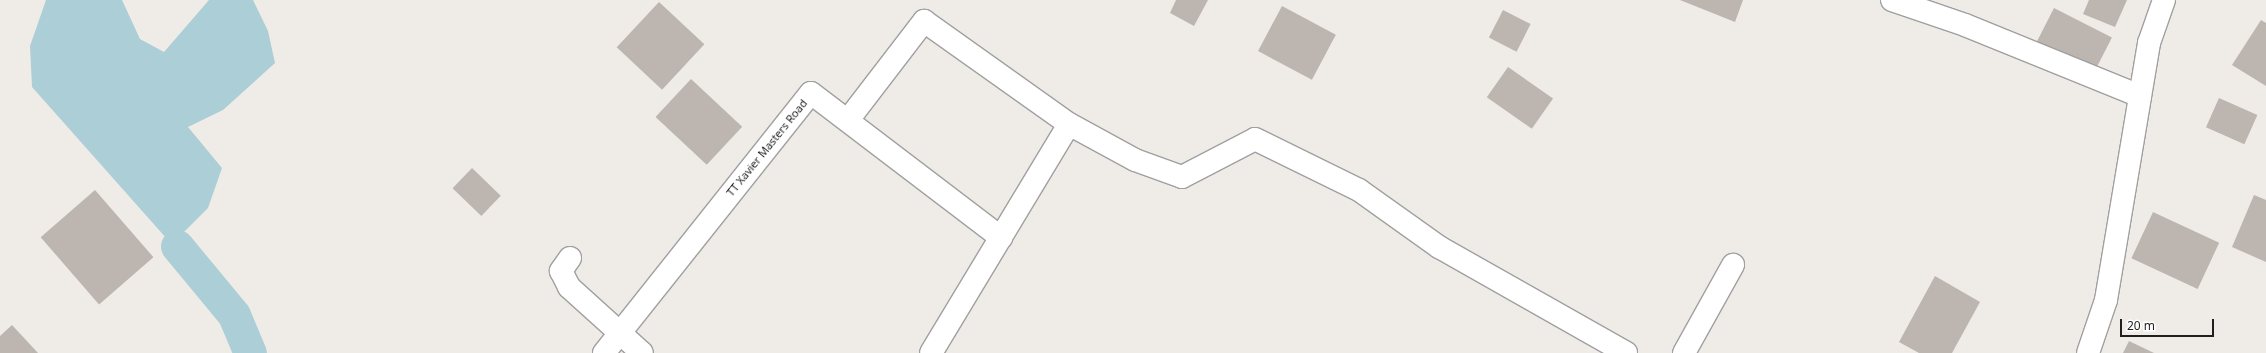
<!DOCTYPE html>
<style>
body{margin:0}
#map{position:relative;width:2266px;height:353px;overflow:hidden;background:#efece7;font-family:"Noto Sans",sans-serif}
div>[style]{position:absolute}
.water>*{inset:0;background:#acced7}
.canal>*{height:33px;margin:-16.5px;padding:0 16.5px;transform-origin:16.5px;border-radius:16.5px;background:#acced7}
.building>*{inset:0;background:#bcb5b0;transform-origin:0 0}
.roads{filter:drop-shadow(1px 0 #a0a0a0) drop-shadow(-1px 0 #a0a0a0) drop-shadow(0 1px #a0a0a0) drop-shadow(0 -1px #a0a0a0)}
.street>*{height:22px;margin:-11px;padding:0 11px;transform-origin:11px;border-radius:11px;background:#fff}
span{translate:-50% -50%;white-space:nowrap;text-align:center;line-height:1.15;-webkit-text-stroke:3px #fff;paint-order:stroke}
.street-label{font-size:11px;color:#1f1f1f}
.scale{position:absolute;left:2120px;top:319px;width:94px;height:18px;box-sizing:border-box;border:2px solid #1f1f1f;border-top:0;padding-left:5px;font-size:12px;line-height:14px;white-space:nowrap;color:#1f1f1f;-webkit-text-stroke:3px #fff;paint-order:stroke}
</style>
<div id="map">
<div class="water">
<div style="clip-path:polygon(46px 0,122px 0,140px 39px,164px 52px,209px 0,253px 0,268px 31px,275px 63px,223px 110px,188px 127px,222px 168px,208px 208px,185px 231px,167px 239px,32px 87px,30px 46px)"></div>
</div>
<div class="canal">
<div style="left:177px;top:246px;width:89px;rotate:50.4deg"></div>
<div style="left:234px;top:315px;width:41px;rotate:67.2deg"></div>
</div>
<div class="building">
<div style="clip-path:polygon(1176px 0,1208px 0,1194px 26px,1170px 13px)"></div>
<div style="clip-path:polygon(1680px 0,1743px 0,1735px 22px)"></div>
<div style="clip-path:polygon(2089px 0,2127px 0,2115px 27px,2083px 14px)"></div>
<div style="left:659px;top:2px;width:62px;height:62px;rotate:43deg"></div>
<div style="left:1282px;top:6px;width:61px;height:51px;rotate:28deg"></div>
<div style="left:2054px;top:8px;width:65px;height:39px;rotate:27deg"></div>
<div style="left:1503px;top:10px;width:31px;height:31px;rotate:27deg"></div>
<div style="clip-path:polygon(2261px 20px,2266px 23px,2266px 86px,2232px 65px)"></div>
<div style="left:1508px;top:67px;width:55px;height:37px;rotate:35deg"></div>
<div style="left:691px;top:79px;width:70px;height:52px;rotate:43deg"></div>
<div style="left:2219px;top:98px;width:42px;height:32px;rotate:24deg"></div>
<div style="left:472px;top:168px;width:40px;height:28px;rotate:44deg"></div>
<div style="left:95px;top:190px;width:89px;height:72px;rotate:49deg"></div>
<div style="clip-path:polygon(2254px 195px,2266px 200px,2266px 262px,2232px 247px)"></div>
<div style="left:2153px;top:212px;width:73px;height:51px;rotate:25deg"></div>
<div style="clip-path:polygon(1935px 276px,1980px 302px,1952px 353px,1919px 353px,1899px 342px)"></div>
<div style="clip-path:polygon(12px 325px,38px 353px,0 353px,0 336px)"></div>
<div style="clip-path:polygon(2129px 341px,2154px 353px,2123px 353px)"></div>
</div>
<div class="roads">
<div class="street">
<div style="left:1892px;top:0;width:77px;rotate:18.9deg"></div>
<div style="left:1965px;top:25px;width:189px;rotate:22.1deg"></div>
<div style="left:848px;top:120px;width:125px;rotate:-52.5deg"></div>
<div style="left:924px;top:21px;width:178px;rotate:35.4deg"></div>
<div style="left:1069px;top:124px;width:75px;rotate:28.6deg"></div>
<div style="left:1135px;top:160px;width:50px;rotate:19.9deg"></div>
<div style="left:1182px;top:177px;width:82px;rotate:-27.5deg"></div>
<div style="left:1255px;top:139px;width:116px;rotate:26.1deg"></div>
<div style="left:1359px;top:190px;width:98px;rotate:35.5deg"></div>
<div style="left:1439px;top:247px;width:215px;rotate:29.5deg"></div>
<div style="left:570px;top:258px;width:16px;rotate:125deg"></div>
<div style="left:561px;top:271px;width:18px;rotate:63deg"></div>
<div style="left:569px;top:287px;width:98px;rotate:42.1deg"></div>
<div style="left:604px;top:353px;width:332px;rotate:-51.5deg"></div>
<div style="left:811px;top:93px;width:239px;rotate:37.3deg"></div>
<div style="left:931px;top:353px;width:267px;rotate:-58.9deg"></div>
<div style="left:1684px;top:353px;width:101px;rotate:-60.9deg"></div>
<div style="left:2088px;top:353px;width:56px;rotate:-71.2deg"></div>
<div style="left:2106px;top:300px;width:261px;rotate:-80.5deg"></div>
<div style="left:2149px;top:43px;width:46px;rotate:-70.8deg"></div>
</div>
</div>
<div class="street-label">
<span style="left:767px;top:148px;rotate:-51deg">TT Xavier Masters Road</span>
</div>
<div class="scale">20 m</div>
</div>
